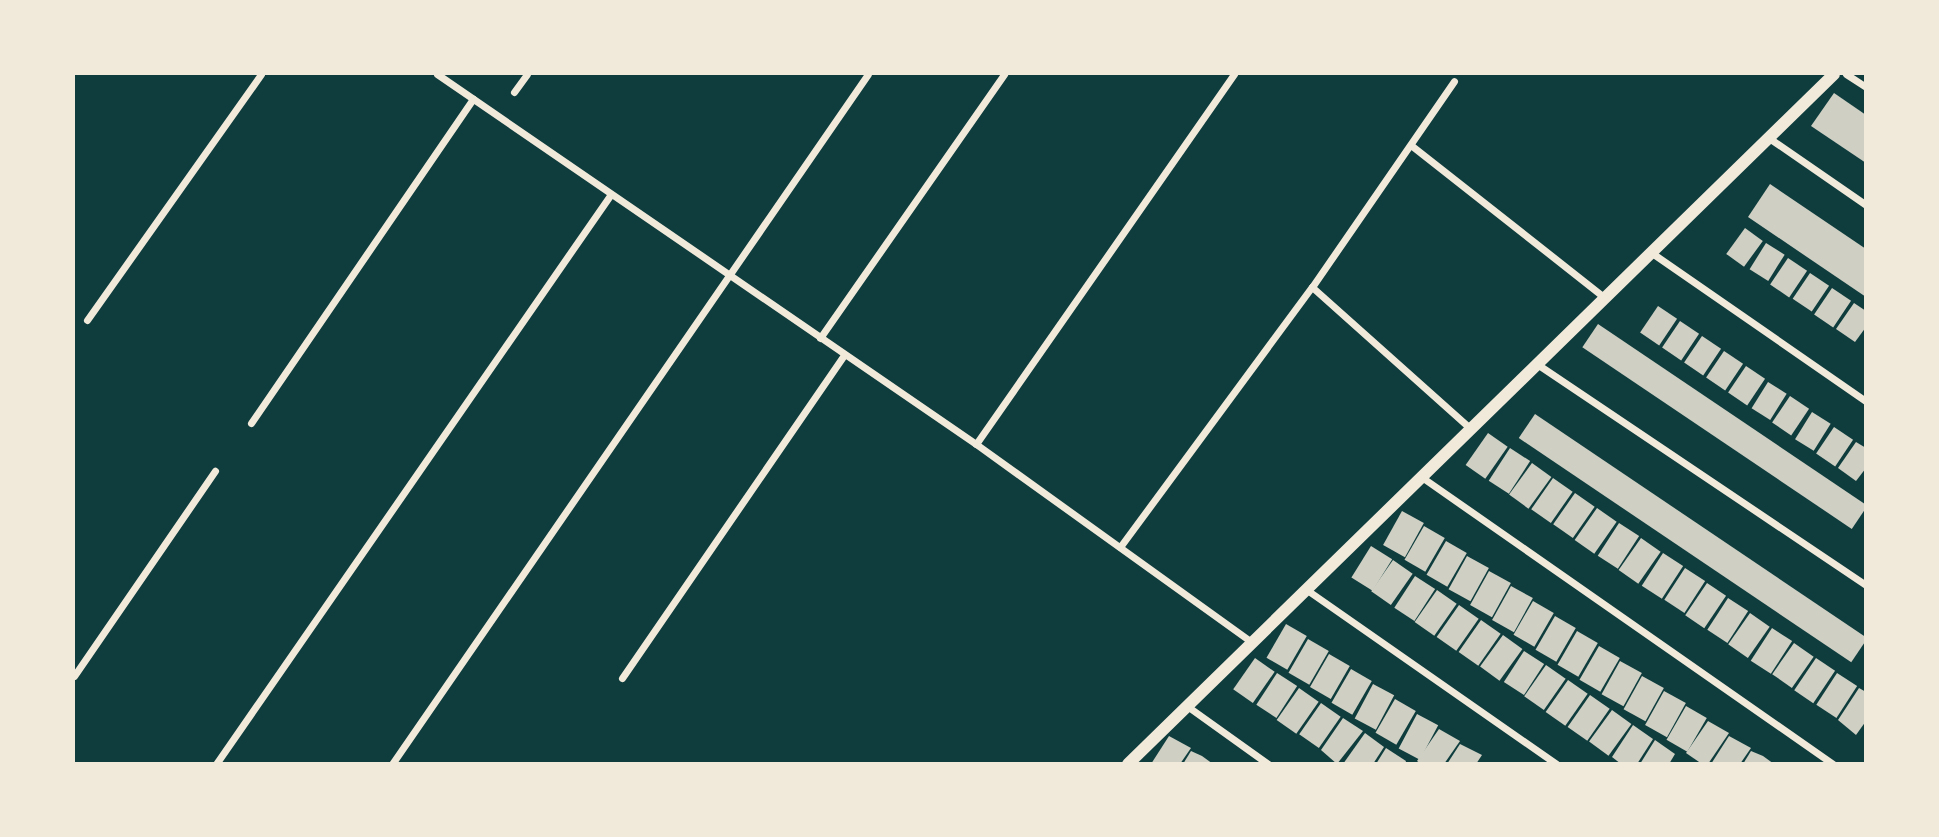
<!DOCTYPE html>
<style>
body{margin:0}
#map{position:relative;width:1939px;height:837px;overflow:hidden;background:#0f3d3e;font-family:"Fira Sans Condensed",sans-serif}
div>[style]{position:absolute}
.building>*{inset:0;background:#cfcfc3;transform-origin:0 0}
.minor>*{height:7px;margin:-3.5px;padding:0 3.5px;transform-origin:3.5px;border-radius:3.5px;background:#f1e9da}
.tertiary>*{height:12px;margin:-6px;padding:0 6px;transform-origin:6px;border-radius:6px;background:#f1e9da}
span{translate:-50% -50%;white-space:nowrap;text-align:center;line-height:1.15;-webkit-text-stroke:7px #f1e9da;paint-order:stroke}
.frame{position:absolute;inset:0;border:75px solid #f1e9da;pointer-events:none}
</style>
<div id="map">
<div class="building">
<div style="clip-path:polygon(1834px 93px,1866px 115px,1866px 163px,1811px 126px)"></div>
<div style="clip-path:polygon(1770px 184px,1866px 249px,1866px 297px,1748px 217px)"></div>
<div style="left:1745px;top:228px;width:22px;height:32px;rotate:36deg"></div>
<div style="left:1766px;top:243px;width:22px;height:31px;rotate:32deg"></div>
<div style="left:1788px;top:258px;width:23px;height:32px;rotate:34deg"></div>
<div style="left:1810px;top:273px;width:23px;height:31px;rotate:34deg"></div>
<div style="left:1832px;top:288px;width:23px;height:32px;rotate:34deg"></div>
<div style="clip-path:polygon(1854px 303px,1866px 311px,1866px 327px,1855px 342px,1836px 329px)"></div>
<div style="left:1658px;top:306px;width:23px;height:32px;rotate:34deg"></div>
<div style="left:1680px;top:321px;width:23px;height:32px;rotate:34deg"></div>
<div style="left:1598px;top:324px;width:325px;height:28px;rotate:34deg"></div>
<div style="left:1702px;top:336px;width:23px;height:32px;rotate:34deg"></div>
<div style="left:1724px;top:351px;width:23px;height:32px;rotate:34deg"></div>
<div style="left:1746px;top:366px;width:23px;height:32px;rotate:34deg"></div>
<div style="left:1768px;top:382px;width:22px;height:31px;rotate:32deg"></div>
<div style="left:1790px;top:396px;width:23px;height:32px;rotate:34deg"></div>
<div style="left:1812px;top:412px;width:22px;height:32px;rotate:32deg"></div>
<div style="left:1535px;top:414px;width:401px;height:29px;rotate:34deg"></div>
<div style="left:1834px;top:427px;width:23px;height:32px;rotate:34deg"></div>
<div style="left:1488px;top:433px;width:24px;height:39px;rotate:35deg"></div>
<div style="clip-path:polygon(1856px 442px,1866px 448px,1866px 468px,1856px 481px,1838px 468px)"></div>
<div style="left:1510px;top:448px;width:24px;height:39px;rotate:33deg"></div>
<div style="left:1532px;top:463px;width:24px;height:39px;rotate:36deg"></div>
<div style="left:1553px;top:478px;width:24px;height:38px;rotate:35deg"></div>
<div style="left:1575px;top:493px;width:24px;height:38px;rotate:35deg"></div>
<div style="left:1597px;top:508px;width:24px;height:39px;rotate:35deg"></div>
<div style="left:1402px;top:511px;width:25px;height:39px;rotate:29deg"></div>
<div style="left:1619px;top:523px;width:24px;height:39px;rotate:33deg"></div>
<div style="left:1424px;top:526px;width:24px;height:39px;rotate:30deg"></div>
<div style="left:1641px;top:538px;width:24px;height:39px;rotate:35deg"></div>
<div style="left:1446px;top:541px;width:24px;height:39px;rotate:30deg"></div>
<div style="left:1371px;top:546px;width:25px;height:37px;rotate:32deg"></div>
<div style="left:1663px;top:553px;width:24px;height:39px;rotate:33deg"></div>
<div style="left:1467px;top:556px;width:25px;height:38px;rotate:29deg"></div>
<div style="left:1393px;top:560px;width:24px;height:38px;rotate:35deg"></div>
<div style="left:1685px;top:568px;width:24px;height:38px;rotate:33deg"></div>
<div style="left:1489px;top:571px;width:25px;height:39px;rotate:29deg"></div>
<div style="left:1415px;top:576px;width:24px;height:38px;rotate:33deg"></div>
<div style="left:1707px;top:583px;width:23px;height:39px;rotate:34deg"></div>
<div style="left:1511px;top:586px;width:25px;height:39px;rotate:29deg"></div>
<div style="left:1437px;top:590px;width:24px;height:39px;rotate:35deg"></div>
<div style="left:1728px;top:598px;width:24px;height:38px;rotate:33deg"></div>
<div style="left:1533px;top:601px;width:24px;height:39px;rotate:30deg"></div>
<div style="left:1459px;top:605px;width:24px;height:39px;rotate:35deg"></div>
<div style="left:1750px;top:613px;width:24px;height:38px;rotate:35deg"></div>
<div style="left:1555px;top:616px;width:24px;height:39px;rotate:30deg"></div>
<div style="left:1481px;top:620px;width:24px;height:39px;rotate:35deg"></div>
<div style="left:1286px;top:624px;width:24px;height:39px;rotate:30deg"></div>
<div style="left:1772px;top:628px;width:24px;height:39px;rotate:33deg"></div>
<div style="left:1577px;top:631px;width:24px;height:39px;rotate:30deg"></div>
<div style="left:1503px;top:635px;width:24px;height:39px;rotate:36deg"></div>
<div style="left:1308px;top:639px;width:24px;height:39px;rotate:30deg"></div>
<div style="left:1794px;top:643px;width:24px;height:38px;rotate:35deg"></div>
<div style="left:1599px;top:646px;width:24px;height:39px;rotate:30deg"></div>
<div style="left:1524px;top:651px;width:24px;height:37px;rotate:33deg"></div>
<div style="left:1329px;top:654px;width:24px;height:38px;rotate:30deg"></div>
<div style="left:1255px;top:658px;width:24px;height:38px;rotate:35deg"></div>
<div style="left:1816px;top:658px;width:23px;height:39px;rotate:34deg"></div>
<div style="left:1620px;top:661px;width:25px;height:38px;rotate:29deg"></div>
<div style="left:1546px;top:665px;width:24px;height:38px;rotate:35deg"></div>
<div style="left:1351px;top:669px;width:24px;height:39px;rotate:30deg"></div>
<div style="left:1277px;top:673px;width:24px;height:38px;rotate:33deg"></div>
<div style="left:1837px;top:673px;width:24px;height:38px;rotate:33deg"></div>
<div style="left:1642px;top:676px;width:25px;height:38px;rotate:29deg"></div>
<div style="left:1568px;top:680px;width:24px;height:39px;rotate:35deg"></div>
<div style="left:1373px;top:684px;width:24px;height:39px;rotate:28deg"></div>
<div style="left:1299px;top:688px;width:24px;height:39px;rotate:35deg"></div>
<div style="clip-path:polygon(1859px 688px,1866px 692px,1866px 721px,1856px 735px,1838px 720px)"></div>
<div style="left:1664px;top:691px;width:25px;height:39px;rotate:29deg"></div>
<div style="left:1590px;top:695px;width:24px;height:39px;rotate:35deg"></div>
<div style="left:1395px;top:699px;width:24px;height:39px;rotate:30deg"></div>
<div style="left:1321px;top:703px;width:24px;height:38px;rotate:35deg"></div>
<div style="left:1686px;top:706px;width:24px;height:39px;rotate:30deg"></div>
<div style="left:1612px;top:710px;width:24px;height:39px;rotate:36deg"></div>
<div style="left:1417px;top:714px;width:24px;height:39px;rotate:28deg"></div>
<div style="clip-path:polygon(1343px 718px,1363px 731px,1337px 764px,1321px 750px)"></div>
<div style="clip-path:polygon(1708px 721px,1729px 733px,1708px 764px,1702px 764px,1686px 753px)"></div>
<div style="clip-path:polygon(1633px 725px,1653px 739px,1637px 764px,1621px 764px,1612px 757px)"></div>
<div style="clip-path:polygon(1439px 729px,1460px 741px,1444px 764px,1421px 764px,1417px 761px)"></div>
<div style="clip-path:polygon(1365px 733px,1384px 747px,1373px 764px,1343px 764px)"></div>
<div style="clip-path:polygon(1169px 736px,1191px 748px,1180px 764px,1151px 764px)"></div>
<div style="clip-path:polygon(1729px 736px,1751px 748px,1740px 764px,1711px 764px)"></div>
<div style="clip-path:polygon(1655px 740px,1675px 754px,1669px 764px,1640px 764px)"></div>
<div style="clip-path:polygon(1460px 744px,1482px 755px,1476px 764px,1447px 764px)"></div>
<div style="clip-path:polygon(1386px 748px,1406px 761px,1405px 764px,1376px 764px)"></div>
<div style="clip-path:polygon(1191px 751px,1202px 756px,1213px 764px,1183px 764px)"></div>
<div style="clip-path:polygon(1751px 751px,1763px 756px,1774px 764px,1743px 764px)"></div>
</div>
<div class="minor">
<div style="left:437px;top:74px;width:654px;rotate:34.47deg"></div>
<div style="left:976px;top:444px;width:341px;rotate:35.7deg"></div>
<div style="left:1846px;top:74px;width:24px;rotate:33deg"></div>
<div style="left:514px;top:92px;width:22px;rotate:-54deg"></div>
<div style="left:1769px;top:138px;width:118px;rotate:34.6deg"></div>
<div style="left:1412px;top:146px;width:244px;rotate:38.2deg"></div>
<div style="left:1652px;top:253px;width:260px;rotate:34.7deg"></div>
<div style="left:1312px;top:287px;width:213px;rotate:41.8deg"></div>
<div style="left:87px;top:320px;width:301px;rotate:-54.7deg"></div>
<div style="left:820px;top:338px;width:322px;rotate:-55.1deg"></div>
<div style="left:1537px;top:364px;width:396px;rotate:33.9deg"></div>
<div style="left:251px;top:423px;width:393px;rotate:-55.6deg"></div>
<div style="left:976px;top:444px;width:451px;rotate:-55.1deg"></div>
<div style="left:1423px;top:478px;width:500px;rotate:34.9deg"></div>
<div style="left:1120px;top:547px;width:323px;rotate:-53.6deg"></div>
<div style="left:1312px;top:287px;width:250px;rotate:-55.4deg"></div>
<div style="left:1307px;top:590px;width:304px;rotate:34.9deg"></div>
<div style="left:74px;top:676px;width:249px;rotate:-55.5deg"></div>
<div style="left:622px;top:678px;width:392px;rotate:-55.5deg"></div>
<div style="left:1187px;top:706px;width:100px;rotate:35.6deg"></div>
<div style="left:216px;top:764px;width:693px;rotate:-55.28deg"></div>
<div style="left:392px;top:764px;width:838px;rotate:-55.4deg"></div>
</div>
<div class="tertiary">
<div style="left:1128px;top:764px;width:987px;rotate:-44.34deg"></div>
</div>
<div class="frame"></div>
</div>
